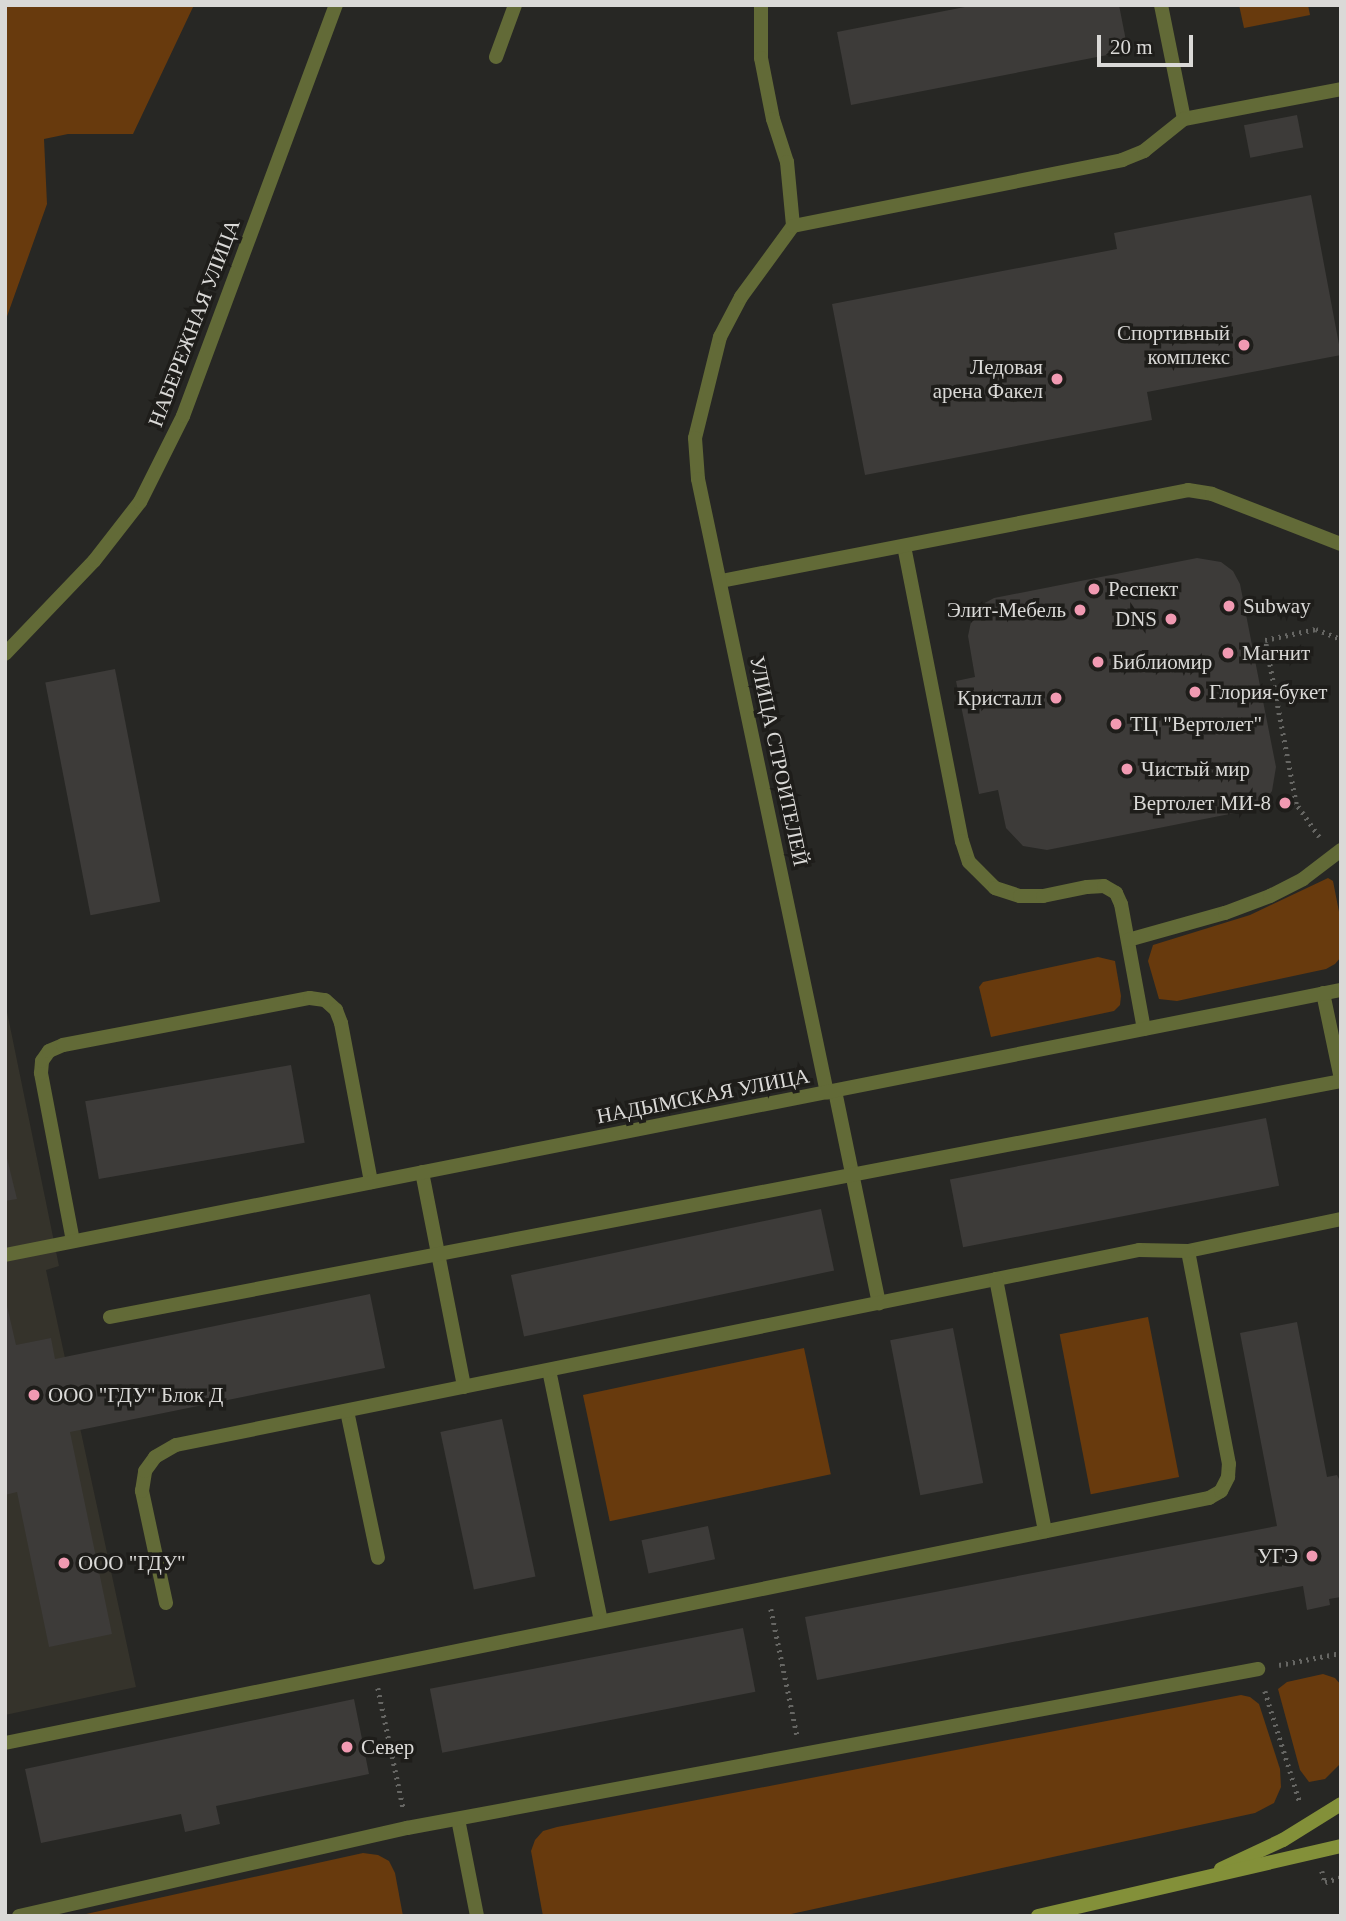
<!DOCTYPE html>
<meta charset="utf-8">
<style>
body{margin:0}
#map{position:relative;width:1346px;height:1921px;overflow:hidden;background:#272724;font-family:Georgia,serif}
div>[style]{position:absolute}
.built>*{inset:0;background:#35332b}
.green>*{inset:0;background:#683a0d;transform-origin:0 0}
.building>*{inset:0;background:#3d3b39;transform-origin:0 0}
.path>*{height:4.5px;margin-top:-2.25px;transform-origin:0;background:repeating-linear-gradient(90deg,#666663 0 2px,transparent 0 7px)}
.lane>*{height:14px;margin:-7px;padding:0 7px;transform-origin:7px;border-radius:7px;background:#626a37}
.street>*{height:14px;margin:-7px;padding:0 7px;transform-origin:7px;border-radius:7px;background:#626a37}
.secondary>*{height:14px;margin:-7px;padding:0 7px;transform-origin:7px;border-radius:7px;background:#839039}
.dots>*{width:19px;height:19px;translate:-50% -50%;box-sizing:border-box;border:4px solid #1e1d1a;border-radius:50%}
span{translate:-50% -50%;white-space:nowrap;text-align:center;line-height:1.15;-webkit-text-stroke:7px #1e1d1a;paint-order:stroke}
.street-label{font-size:21px;color:#dad9d7}
.poi-label{font-size:21px;color:#dad9d7}
.right{translate:-100% -50%;text-align:right}
.left{translate:0 -50%;text-align:left}
.frame{position:absolute;inset:0;border:7px solid #dad9d7;pointer-events:none}
.scale{position:absolute;left:1097px;top:35px;width:96px;height:32px;box-sizing:border-box;border:4px solid #dad9d7;border-top:0;padding-left:9px;font-size:21px;line-height:24px;white-space:nowrap;color:#dad9d7;-webkit-text-stroke:5px #1e1d1a;paint-order:stroke}
</style>
<div id="map">
<div class="built">
<div style="clip-path:polygon(5px 1002px,59px 1266px,46px 1270px,136px 1687px,5px 1715px)"></div>
</div>
<div class="green">
<div style="clip-path:polygon(5px 5px,194px 5px,133px 134px,68px 134px,44px 139px,47px 204px,5px 322px)"></div>
<div style="clip-path:polygon(1239px 5px,1308px 5px,1310px 15px,1244px 28px)"></div>
<div style="clip-path:polygon(1328px 878px,1333px 881px,1341px 922px,1341px 957px,1335px 964px,1326px 969px,1177px 1001px,1159px 999px,1148px 961px,1153px 945px,1250px 915px)"></div>
<div style="clip-path:polygon(1098px 957px,1115px 961px,1121px 996px,1120px 1005px,1114px 1011px,991px 1037px,979px 987px,983px 982px)"></div>
<div style="left:1148px;top:1317px;width:163px;height:90px;rotate:79deg"></div>
<div style="left:804px;top:1348px;width:129px;height:226px;rotate:78deg"></div>
<div style="clip-path:polygon(1323px 1674px,1335px 1678px,1341px 1685px,1341px 1763px,1325px 1779px,1309px 1782px,1300px 1770px,1278px 1689px,1287px 1682px)"></div>
<div style="clip-path:polygon(1241px 1695px,1250px 1697px,1259px 1704px,1280px 1769px,1281px 1787px,1274px 1803px,1255px 1813px,782px 1916px,543px 1916px,531px 1851px,535px 1840px,543px 1831px,557px 1827px)"></div>
<div style="clip-path:polygon(363px 1853px,378px 1855px,389px 1861px,395px 1873px,403px 1916px,77px 1916px)"></div>
</div>
<div class="building">
<div style="clip-path:polygon(975px 5px,1119px 5px,1128px 51px,851px 105px,837px 32px)"></div>
<div style="left:1297px;top:115px;width:33px;height:54px;rotate:79deg"></div>
<div style="clip-path:polygon(1311px 195px,1341px 355px,1147px 392px,1152px 420px,865px 475px,832px 304px,1117px 249px,1114px 233px)"></div>
<div style="clip-path:polygon(1197px 558px,1221px 562px,1233px 571px,1240px 584px,1276px 767px,1272px 791px,1263px 803px,1245px 811px,1047px 850px,1023px 846px,1006px 828px,998px 790px,979px 794px,956px 681px,975px 677px,968px 636px,972px 617px,981px 605px,994px 598px)"></div>
<div style="left:115px;top:669px;width:237px;height:71px;rotate:79deg"></div>
<div style="left:291px;top:1065px;width:79px;height:209px;rotate:80deg"></div>
<div style="left:1266px;top:1118px;width:69px;height:322px;rotate:79deg"></div>
<div style="clip-path:polygon(5px 1150px,17px 1199px,5px 1201px)"></div>
<div style="left:821px;top:1209px;width:63px;height:317px;rotate:78deg"></div>
<div style="clip-path:polygon(370px 1294px,385px 1368px,70px 1432px,112px 1634px,49px 1647px,17px 1492px,5px 1495px,5px 1297px,16px 1345px,51px 1338px,55px 1359px)"></div>
<div style="clip-path:polygon(1297px 1322px,1327px 1477px,1337px 1475px,1341px 1483px,1341px 1597px,1329px 1599px,1330px 1605px,1307px 1610px,1303px 1586px,817px 1680px,805px 1617px,1277px 1526px,1240px 1333px)"></div>
<div style="left:953px;top:1328px;width:158px;height:64px;rotate:79deg"></div>
<div style="left:502px;top:1419px;width:161px;height:63px;rotate:78deg"></div>
<div style="left:708px;top:1526px;width:34px;height:68px;rotate:78deg"></div>
<div style="left:743px;top:1628px;width:65px;height:319px;rotate:79deg"></div>
<div style="clip-path:polygon(354px 1699px,369px 1774px,216px 1806px,220px 1824px,185px 1832px,181px 1814px,41px 1843px,25px 1769px)"></div>
</div>
<div class="path">
<div style="left:1319px;top:837px;width:40px;rotate:-124.9deg"></div>
<div style="left:1296px;top:804px;width:167px;rotate:-100.7deg"></div>
<div style="left:1265px;top:640px;width:52px;rotate:-12.2deg"></div>
<div style="left:1316px;top:629px;width:27px;rotate:22deg"></div>
<div style="left:771px;top:1609px;width:128px;rotate:78.3deg"></div>
<div style="left:1279px;top:1665px;width:63px;rotate:-11deg"></div>
<div style="left:378px;top:1688px;width:122px;rotate:78.1deg"></div>
<div style="left:1265px;top:1691px;width:117px;rotate:72.6deg"></div>
<div style="left:1322px;top:1871px;width:11px;rotate:75deg"></div>
<div style="left:1325px;top:1882px;width:17px;rotate:-17deg"></div>
</div>
<div class="lane">
<div style="left:761px;top:5px;width:53px;rotate:90deg"></div>
<div style="left:761px;top:58px;width:62px;rotate:78.9deg"></div>
<div style="left:773px;top:119px;width:45px;rotate:72deg"></div>
<div style="left:787px;top:162px;width:64px;rotate:84.6deg"></div>
<div style="left:1161px;top:5px;width:116px;rotate:78.6deg"></div>
<div style="left:1184px;top:119px;width:160px;rotate:-10.8deg"></div>
<div style="left:695px;top:438px;width:104px;rotate:-76.1deg"></div>
<div style="left:720px;top:337px;width:45px;rotate:-62.3deg"></div>
<div style="left:741px;top:297px;width:88px;rotate:-53.8deg"></div>
<div style="left:793px;top:226px;width:336px;rotate:-11.3deg"></div>
<div style="left:1122px;top:160px;width:24px;rotate:-22deg"></div>
<div style="left:1144px;top:151px;width:51px;rotate:-38.7deg"></div>
<div style="left:904px;top:546px;width:301px;rotate:78.9deg"></div>
<div style="left:962px;top:841px;width:22px;rotate:72deg"></div>
<div style="left:969px;top:862px;width:37px;rotate:45deg"></div>
<div style="left:995px;top:888px;width:26px;rotate:18deg"></div>
<div style="left:1020px;top:896px;width:23px"></div>
<div style="left:1043px;top:896px;width:45px;rotate:-11.6deg"></div>
<div style="left:1087px;top:887px;width:17px;rotate:-3deg"></div>
<div style="left:1104px;top:886px;width:14px;rotate:30deg"></div>
<div style="left:1116px;top:893px;width:12px;rotate:66deg"></div>
<div style="left:1121px;top:904px;width:127px;rotate:79.6deg"></div>
<div style="left:721px;top:581px;width:476px;rotate:-11deg"></div>
<div style="left:1188px;top:490px;width:24px;rotate:9deg"></div>
<div style="left:1212px;top:494px;width:138px;rotate:21.2deg"></div>
<div style="left:1128px;top:940px;width:101px;rotate:-15.6deg"></div>
<div style="left:1225px;top:913px;width:48px;rotate:-20.7deg"></div>
<div style="left:1270px;top:896px;width:37px;rotate:-27deg"></div>
<div style="left:1303px;top:879px;width:48px;rotate:-37.3deg"></div>
<div style="left:1323px;top:993px;width:88px;rotate:78.2deg"></div>
<div style="left:835px;top:1091px;width:217px;rotate:78.3deg"></div>
<div style="left:422px;top:1172px;width:219px;rotate:78.9deg"></div>
<div style="left:73px;top:1241px;width:171px;rotate:-100.8deg"></div>
<div style="left:41px;top:1073px;width:12px;rotate:-85deg"></div>
<div style="left:42px;top:1061px;width:12px;rotate:-55deg"></div>
<div style="left:49px;top:1051px;width:15px;rotate:-23deg"></div>
<div style="left:63px;top:1045px;width:251px;rotate:-10.8deg"></div>
<div style="left:310px;top:998px;width:15px;rotate:8deg"></div>
<div style="left:325px;top:1000px;width:15px;rotate:42deg"></div>
<div style="left:336px;top:1010px;width:14px;rotate:69deg"></div>
<div style="left:341px;top:1023px;width:162px;rotate:79.3deg"></div>
<div style="left:1188px;top:1251px;width:156px;rotate:-11.8deg"></div>
<div style="left:110px;top:1317px;width:1253px;rotate:-10.85deg"></div>
<div style="left:549px;top:1370px;width:256px;rotate:78.3deg"></div>
<div style="left:347px;top:1411px;width:150px;rotate:78.1deg"></div>
<div style="left:166px;top:1603px;width:115px;rotate:-102.1deg"></div>
<div style="left:142px;top:1491px;width:20px;rotate:-81deg"></div>
<div style="left:145px;top:1471px;width:17px;rotate:-54deg"></div>
<div style="left:155px;top:1457px;width:24px;rotate:-30deg"></div>
<div style="left:176px;top:1445px;width:837px;rotate:-11.44deg"></div>
<div style="left:5px;top:1743px;width:1229px;rotate:-11.5deg"></div>
<div style="left:1209px;top:1498px;width:14px;rotate:-30deg"></div>
<div style="left:1221px;top:1491px;width:16px;rotate:-63deg"></div>
<div style="left:1228px;top:1477px;width:13px;rotate:-86deg"></div>
<div style="left:1229px;top:1464px;width:217px;rotate:-100.9deg"></div>
<div style="left:1188px;top:1251px;width:49px;rotate:-178.8deg"></div>
<div style="left:1139px;top:1250px;width:146px;rotate:168.5deg"></div>
<div style="left:996px;top:1279px;width:257px;rotate:79deg"></div>
<div style="left:458px;top:1819px;width:99px;rotate:78.9deg"></div>
<div style="left:19px;top:1916px;width:398px;rotate:-12.8deg"></div>
<div style="left:407px;top:1828px;width:866px;rotate:-10.58deg"></div>
</div>
<div class="street">
<div style="left:496px;top:57px;width:55px;rotate:-69.9deg"></div>
<div style="left:695px;top:438px;width:41px;rotate:85.8deg"></div>
<div style="left:698px;top:479px;width:627px;rotate:78.13deg"></div>
<div style="left:5px;top:654px;width:129px;rotate:-46.3deg"></div>
<div style="left:94px;top:561px;width:75px;rotate:-52.1deg"></div>
<div style="left:140px;top:502px;width:96px;rotate:-63.4deg"></div>
<div style="left:183px;top:416px;width:439px;rotate:-69.6deg"></div>
<div style="left:5px;top:1255px;width:1362px;rotate:-11.22deg"></div>
</div>
<div class="secondary">
<div style="left:1221px;top:1869px;width:68px;rotate:-25.1deg"></div>
<div style="left:1283px;top:1840px;width:68px;rotate:-31.8deg"></div>
<div style="left:1038px;top:1916px;width:311px;rotate:-13deg"></div>
</div>
<div class="dots">
<div style="left:1244px;top:345px;background:#f19ab2"></div>
<div style="left:1057px;top:379px;background:#f19ab2"></div>
<div style="left:1094px;top:589px;background:#f19ab2"></div>
<div style="left:1229px;top:606px;background:#f19ab2"></div>
<div style="left:1080px;top:610px;background:#f19ab2"></div>
<div style="left:1171px;top:619px;background:#f19ab2"></div>
<div style="left:1228px;top:653px;background:#f19ab2"></div>
<div style="left:1098px;top:662px;background:#f19ab2"></div>
<div style="left:1195px;top:692px;background:#f19ab2"></div>
<div style="left:1056px;top:698px;background:#f19ab2"></div>
<div style="left:1116px;top:724px;background:#f19ab2"></div>
<div style="left:1127px;top:769px;background:#f19ab2"></div>
<div style="left:1285px;top:803px;background:#f19ab2"></div>
<div style="left:34px;top:1395px;background:#f19ab2"></div>
<div style="left:1312px;top:1556px;background:#f19ab2"></div>
<div style="left:64px;top:1563px;background:#f19ab2"></div>
<div style="left:347px;top:1747px;background:#f19ab2"></div>
</div>
<div class="street-label">
<span style="left:194px;top:323px;rotate:-69deg">НАБЕРЕЖНАЯ УЛИЦА</span>
<span style="left:779px;top:761px;rotate:78deg">УЛИЦА СТРОИТЕЛЕЙ</span>
<span style="left:703px;top:1096px;rotate:-11deg">НАДЫМСКАЯ УЛИЦА</span>
</div>
<div class="poi-label">
<span class="right" style="left:1230px;top:345px">Спортивный<br>комплекс</span>
<span class="right" style="left:1043px;top:379px">Ледовая<br>арена Факел</span>
<span class="left" style="left:1108px;top:589px">Респект</span>
<span class="left" style="left:1243px;top:606px">Subway</span>
<span class="right" style="left:1066px;top:610px">Элит-Мебель</span>
<span class="right" style="left:1157px;top:619px">DNS</span>
<span class="left" style="left:1242px;top:653px">Магнит</span>
<span class="left" style="left:1112px;top:662px">Библиомир</span>
<span class="left" style="left:1209px;top:692px">Глория-букет</span>
<span class="right" style="left:1042px;top:698px">Кристалл</span>
<span class="left" style="left:1130px;top:724px">ТЦ "Вертолет"</span>
<span class="left" style="left:1141px;top:769px">Чистый мир</span>
<span class="right" style="left:1271px;top:803px">Вертолет МИ-8</span>
<span class="left" style="left:48px;top:1395px">ООО "ГДУ" Блок Д</span>
<span class="right" style="left:1298px;top:1556px">УГЭ</span>
<span class="left" style="left:78px;top:1563px">ООО "ГДУ"</span>
<span class="left" style="left:361px;top:1747px">Север</span>
</div>
<div class="frame"></div>
<div class="scale">20 m</div>
</div>
